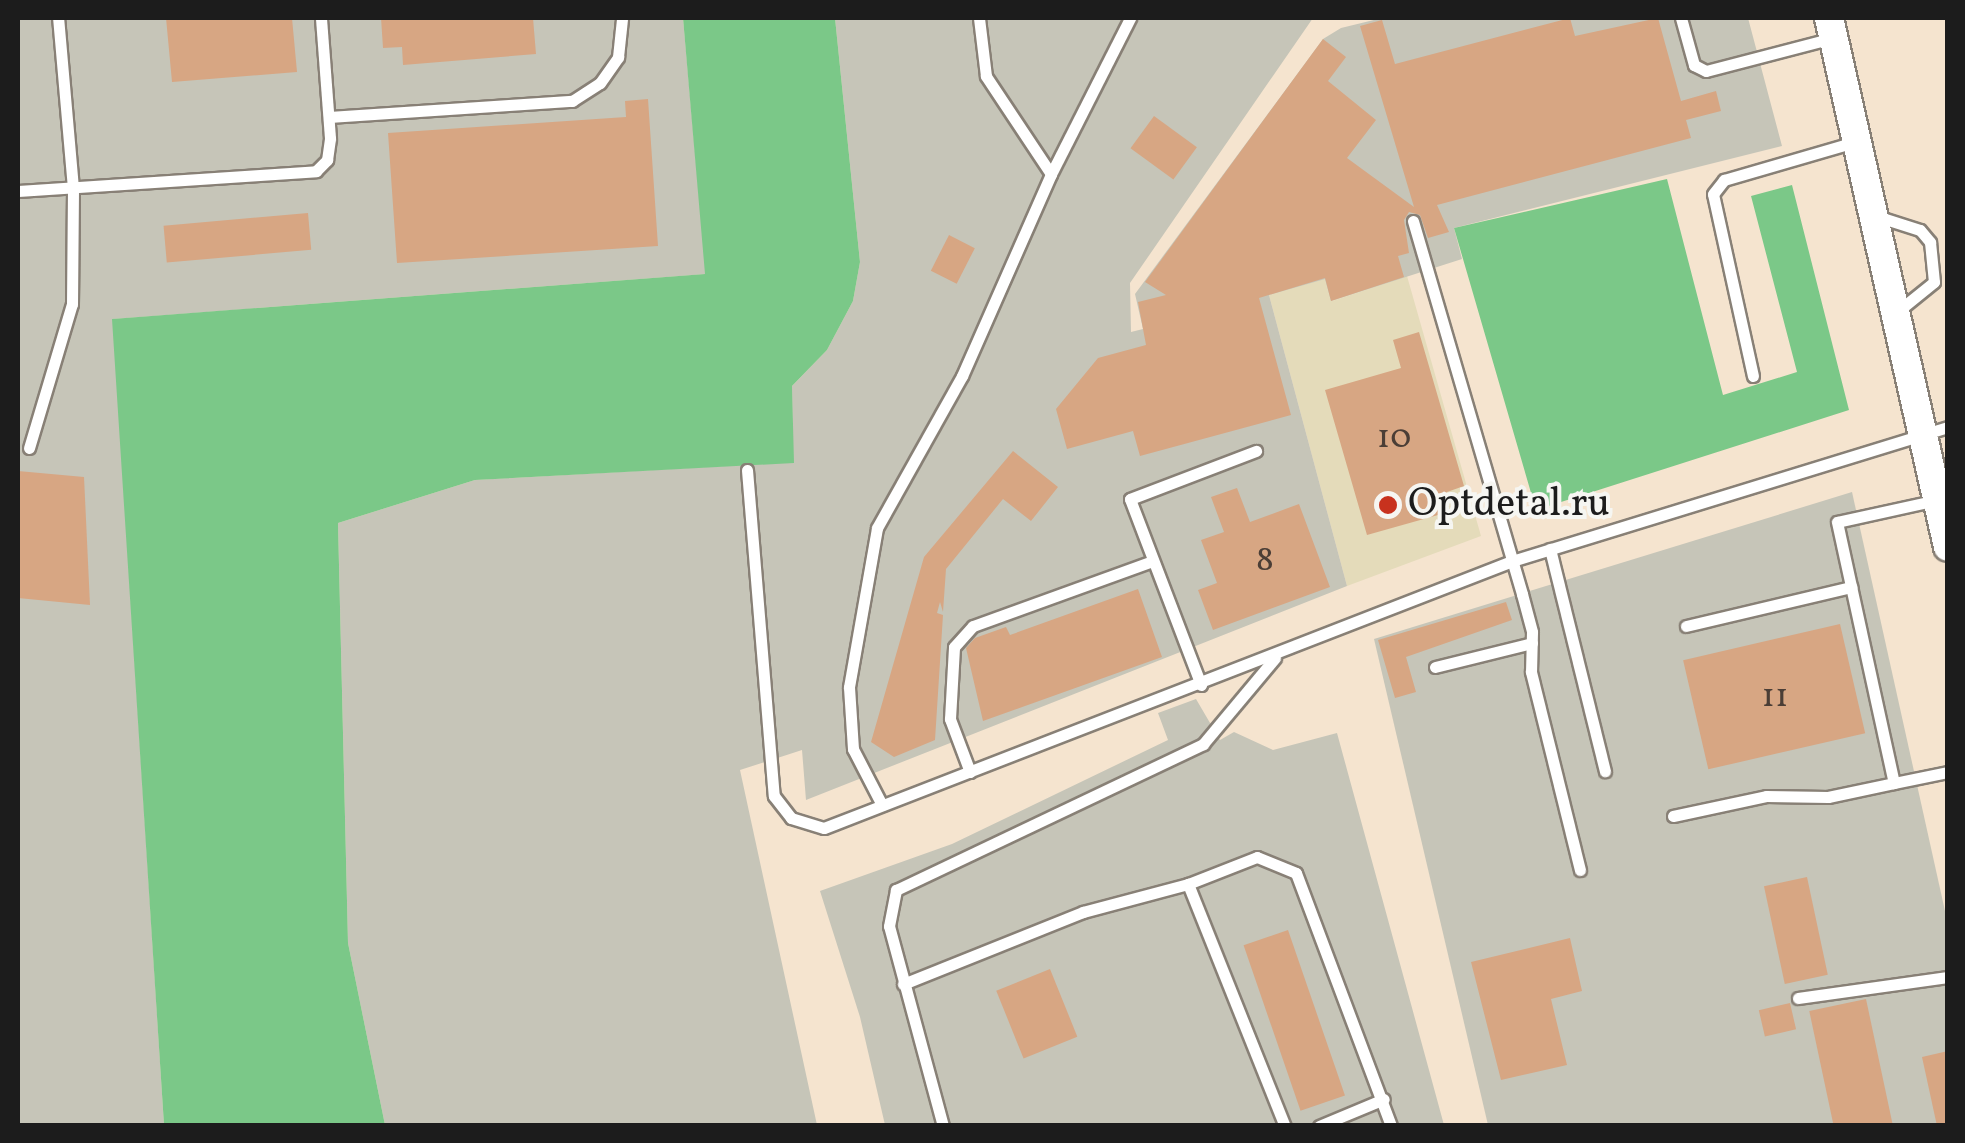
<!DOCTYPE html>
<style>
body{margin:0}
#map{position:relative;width:1965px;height:1143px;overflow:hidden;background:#f5e4cf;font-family:Vollkorn,serif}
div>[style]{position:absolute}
.built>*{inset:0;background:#e4dbba}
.industrial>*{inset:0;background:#c6c5b8}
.green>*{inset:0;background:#7bc888}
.building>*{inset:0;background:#d7a683;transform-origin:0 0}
.roads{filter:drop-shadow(2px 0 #888076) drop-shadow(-2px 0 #888076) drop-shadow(0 2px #888076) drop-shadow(0 -2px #888076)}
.service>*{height:11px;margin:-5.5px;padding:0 5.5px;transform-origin:5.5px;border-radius:5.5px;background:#fff}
.tertiary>*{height:28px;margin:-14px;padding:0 14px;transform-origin:14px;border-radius:14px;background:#fff}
.dots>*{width:28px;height:28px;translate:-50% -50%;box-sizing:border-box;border:5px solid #f6f6f2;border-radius:50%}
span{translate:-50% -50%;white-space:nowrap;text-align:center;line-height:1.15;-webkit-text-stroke:8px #f6f6f2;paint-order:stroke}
.number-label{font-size:35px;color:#4b3e36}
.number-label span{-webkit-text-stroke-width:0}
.poi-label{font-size:40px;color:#1c1c1c}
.left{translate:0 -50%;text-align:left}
.frame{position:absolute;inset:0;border:20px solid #1c1c1c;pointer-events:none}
</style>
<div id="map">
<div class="built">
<div style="clip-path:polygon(1407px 276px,1481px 536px,1347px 586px,1269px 295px,1325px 278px,1332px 301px)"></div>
</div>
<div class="industrial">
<div style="clip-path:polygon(18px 18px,683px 18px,706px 274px,113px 319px,164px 1125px,18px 1125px)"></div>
<div style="clip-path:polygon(835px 18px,1313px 18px,1130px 283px,1131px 332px,1143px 329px,1135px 294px,1323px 39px,1341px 28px,1382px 18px,1748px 18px,1782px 146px,1454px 228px,1462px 259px,1331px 301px,1325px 279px,1269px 295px,1347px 586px,806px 800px,802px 750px,740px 770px,817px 1125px,385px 1125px,348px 943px,338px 523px,475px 480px,793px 462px,792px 386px,827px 350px,853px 301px,860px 262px)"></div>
<div style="clip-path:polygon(1852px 492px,1947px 920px,1947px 1125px,1488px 1125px,1374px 639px)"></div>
<div style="clip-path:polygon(1196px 699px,1220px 740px,1234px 732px,1273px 750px,1337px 733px,1444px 1125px,885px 1125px,860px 1017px,820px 891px,952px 844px,1168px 740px,1158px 713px)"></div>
</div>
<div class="green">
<div style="clip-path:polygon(683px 18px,835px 18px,860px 262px,853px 301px,827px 350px,792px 386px,794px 463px,475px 480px,338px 523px,348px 943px,385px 1125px,164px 1125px,112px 319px,705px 274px)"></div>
<div style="clip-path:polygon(1667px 179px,1723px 395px,1797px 372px,1751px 196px,1792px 185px,1849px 410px,1536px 510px,1454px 228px)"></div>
</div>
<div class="building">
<div style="clip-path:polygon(166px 18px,292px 18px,297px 72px,172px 82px)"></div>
<div style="clip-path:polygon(381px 18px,533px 18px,536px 54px,403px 65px,402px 47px,383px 48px)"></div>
<div style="clip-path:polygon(1570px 18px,1575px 36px,1658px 18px,1681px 101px,1716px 91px,1721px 111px,1686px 120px,1691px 138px,1437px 205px,1449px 232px,1428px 238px,1420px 215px,1409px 212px,1404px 220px,1409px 253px,1398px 256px,1404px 277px,1331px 301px,1325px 278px,1259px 298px,1291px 415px,1140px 456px,1133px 431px,1067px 449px,1056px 409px,1098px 358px,1146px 345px,1138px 302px,1166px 295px,1145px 282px,1323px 39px,1346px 57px,1328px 81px,1376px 120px,1347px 158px,1414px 207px,1360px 26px,1382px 20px,1395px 64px)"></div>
<div style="clip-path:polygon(648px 99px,658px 246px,397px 263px,388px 133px,626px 117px,625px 101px)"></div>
<div style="left:1154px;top:116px;width:53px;height:40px;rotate:36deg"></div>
<div style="left:308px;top:213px;width:37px;height:145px;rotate:85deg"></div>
<div style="left:949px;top:235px;width:29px;height:40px;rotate:27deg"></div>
<div style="clip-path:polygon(1419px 332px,1464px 486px,1447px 492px,1438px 515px,1367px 535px,1325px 390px,1401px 368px,1393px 340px)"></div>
<div style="clip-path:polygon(1013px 451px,1058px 487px,1031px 521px,1003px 499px,946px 569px,943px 612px,940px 602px,937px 613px,943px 615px,935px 740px,894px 757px,871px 742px,924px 557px)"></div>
<div style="clip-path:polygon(18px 471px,84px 477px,90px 605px,18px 598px)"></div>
<div style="clip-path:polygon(1237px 488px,1250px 522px,1299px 504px,1330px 587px,1213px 630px,1198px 590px,1217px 583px,1201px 540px,1224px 532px,1211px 497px)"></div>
<div style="clip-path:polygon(1138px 589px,1162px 657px,983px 721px,966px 648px,975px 638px,1006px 627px,1010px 635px)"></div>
<div style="clip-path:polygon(1506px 602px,1512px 620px,1406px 657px,1416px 692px,1395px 698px,1378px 640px)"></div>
<div style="left:1840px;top:624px;width:112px;height:161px;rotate:77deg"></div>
<div style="left:1807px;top:877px;width:100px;height:44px;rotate:78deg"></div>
<div style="left:1288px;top:930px;width:175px;height:47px;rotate:71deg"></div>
<div style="clip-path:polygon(1570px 938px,1582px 991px,1551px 999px,1567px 1065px,1501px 1080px,1471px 962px)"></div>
<div style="left:1050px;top:969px;width:73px;height:58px;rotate:68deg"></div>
<div style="left:1866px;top:999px;width:130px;height:58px;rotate:78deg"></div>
<div style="left:1790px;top:1003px;width:27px;height:32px;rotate:77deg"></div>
<div style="clip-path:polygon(1948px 1051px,1948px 1126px,1937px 1126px,1922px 1057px)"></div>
</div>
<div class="roads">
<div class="service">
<div style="left:1681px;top:18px;width:49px;rotate:74.5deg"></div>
<div style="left:1694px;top:65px;width:13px;rotate:27deg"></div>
<div style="left:1706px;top:71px;width:131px;rotate:-14.6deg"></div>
<div style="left:329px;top:117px;width:244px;rotate:-3.8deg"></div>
<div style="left:572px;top:101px;width:33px;rotate:-33deg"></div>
<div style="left:600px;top:83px;width:32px;rotate:-55deg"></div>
<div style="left:618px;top:57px;width:39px;rotate:-84deg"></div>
<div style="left:1051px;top:174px;width:175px;rotate:-63.1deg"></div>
<div style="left:18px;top:191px;width:299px;rotate:-3.8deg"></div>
<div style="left:316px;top:171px;width:16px;rotate:-45deg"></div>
<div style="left:327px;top:160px;width:22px;rotate:-82deg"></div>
<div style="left:330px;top:138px;width:120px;rotate:-94.3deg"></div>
<div style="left:1876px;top:216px;width:46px;rotate:17.7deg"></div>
<div style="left:1920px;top:230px;width:16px;rotate:50deg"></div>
<div style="left:1930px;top:242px;width:40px;rotate:84.3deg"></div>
<div style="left:1934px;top:282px;width:46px;rotate:141.1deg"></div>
<div style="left:1413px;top:221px;width:389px;rotate:73.7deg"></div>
<div style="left:1522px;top:594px;width:39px;rotate:75deg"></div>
<div style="left:1532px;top:632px;width:40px;rotate:91.4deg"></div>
<div style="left:1531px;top:672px;width:204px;rotate:76.1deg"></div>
<div style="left:1753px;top:376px;width:186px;rotate:-102.4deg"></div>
<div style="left:1713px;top:194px;width:18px;rotate:-52deg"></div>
<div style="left:1724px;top:180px;width:136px;rotate:-16.2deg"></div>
<div style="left:29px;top:448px;width:150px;rotate:-73.4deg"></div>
<div style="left:72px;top:304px;width:116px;rotate:-89.5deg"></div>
<div style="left:73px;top:188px;width:171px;rotate:-95deg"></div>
<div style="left:747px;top:470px;width:327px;rotate:85.3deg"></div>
<div style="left:774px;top:796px;width:28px;rotate:52deg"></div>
<div style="left:791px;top:818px;width:34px;rotate:17deg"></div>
<div style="left:824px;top:828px;width:738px;rotate:-21.21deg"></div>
<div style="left:1512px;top:561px;width:456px;rotate:-17.1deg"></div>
<div style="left:1937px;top:500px;width:102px;rotate:167.6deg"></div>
<div style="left:1837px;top:522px;width:267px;rotate:77.7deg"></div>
<div style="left:1894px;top:783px;width:55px;rotate:-11.5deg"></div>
<div style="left:1550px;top:549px;width:229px;rotate:76.1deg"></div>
<div style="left:1686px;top:626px;width:170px;rotate:-13.3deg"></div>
<div style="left:1435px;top:667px;width:100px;rotate:-13.9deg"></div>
<div style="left:1201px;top:685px;width:199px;rotate:-110.9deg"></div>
<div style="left:1130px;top:499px;width:135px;rotate:-20.9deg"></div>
<div style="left:970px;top:772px;width:57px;rotate:-110.7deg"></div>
<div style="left:950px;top:719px;width:72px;rotate:-86.8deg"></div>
<div style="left:954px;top:647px;width:28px;rotate:-48deg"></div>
<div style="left:973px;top:626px;width:191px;rotate:-19.9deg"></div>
<div style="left:882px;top:805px;width:63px;rotate:-117.4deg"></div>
<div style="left:853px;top:749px;width:62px;rotate:-93.7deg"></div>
<div style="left:849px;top:687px;width:161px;rotate:-80deg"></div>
<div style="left:877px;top:528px;width:174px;rotate:-60.8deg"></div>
<div style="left:962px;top:376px;width:221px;rotate:-66.2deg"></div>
<div style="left:1051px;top:174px;width:118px;rotate:-123.6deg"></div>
<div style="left:986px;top:76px;width:58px;rotate:-96.9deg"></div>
<div style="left:1673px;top:816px;width:95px;rotate:-12.1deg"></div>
<div style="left:1766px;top:796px;width:62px;rotate:0.9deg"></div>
<div style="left:1828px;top:797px;width:67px;rotate:-12deg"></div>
<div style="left:1188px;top:884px;width:74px;rotate:-21.4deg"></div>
<div style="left:1257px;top:857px;width:42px;rotate:22.3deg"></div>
<div style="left:1296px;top:873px;width:270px;rotate:69.4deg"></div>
<div style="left:903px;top:984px;width:194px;rotate:-21.8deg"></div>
<div style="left:1083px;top:912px;width:109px;rotate:-14.9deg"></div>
<div style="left:1188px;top:884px;width:261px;rotate:68.2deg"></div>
<div style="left:1798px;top:998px;width:151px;rotate:-8deg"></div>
<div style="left:943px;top:1126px;width:207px;rotate:-105.1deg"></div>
<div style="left:889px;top:926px;width:37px;rotate:-79deg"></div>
<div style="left:896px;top:890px;width:340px;rotate:-25.4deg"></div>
<div style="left:1203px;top:744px;width:112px;rotate:-50.1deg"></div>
<div style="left:1319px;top:1126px;width:70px;rotate:-22.6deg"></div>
</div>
<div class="tertiary">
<div style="left:1829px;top:18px;width:542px;rotate:77.32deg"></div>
</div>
</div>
<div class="dots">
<div style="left:1388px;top:505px;background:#c8321e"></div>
</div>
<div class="number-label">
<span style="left:1394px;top:438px">10</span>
<span style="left:1265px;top:561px">8</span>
<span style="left:1775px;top:697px">11</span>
</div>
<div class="poi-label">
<span class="left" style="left:1408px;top:505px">Optdetal.ru</span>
</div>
<div class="frame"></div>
</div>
